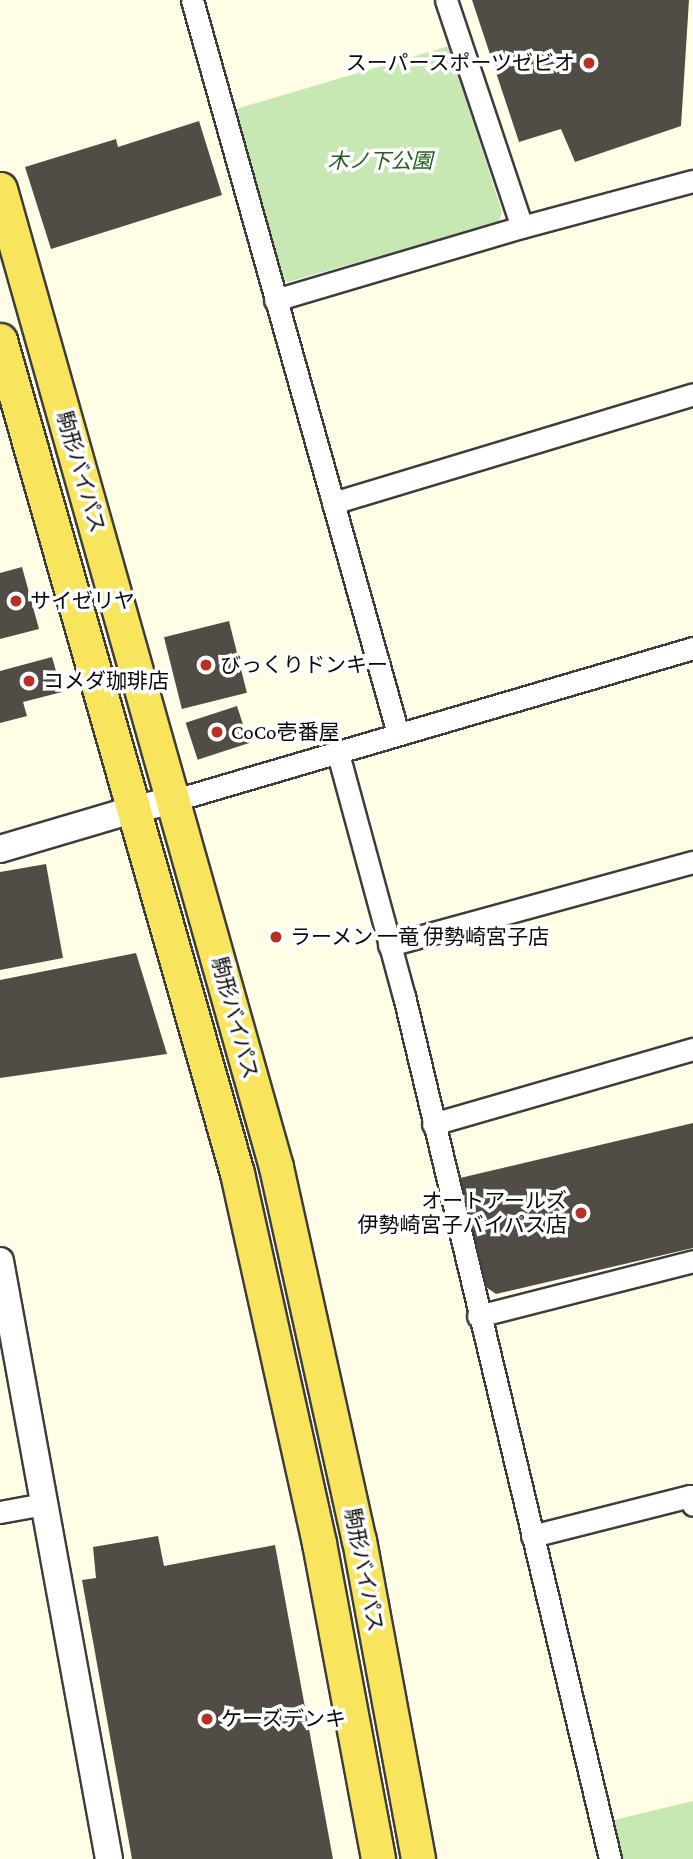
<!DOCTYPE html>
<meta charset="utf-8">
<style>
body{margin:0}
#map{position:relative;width:693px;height:1859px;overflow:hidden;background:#fffde6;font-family:"Crimson Pro","Noto Sans JP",serif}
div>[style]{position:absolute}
.green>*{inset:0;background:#c7e8b2}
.building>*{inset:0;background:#524c46;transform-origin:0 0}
.roads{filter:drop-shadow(2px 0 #3d3d3d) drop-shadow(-2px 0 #3d3d3d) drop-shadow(0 2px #3d3d3d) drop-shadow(0 -2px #3d3d3d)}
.minor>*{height:21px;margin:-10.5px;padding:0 10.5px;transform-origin:10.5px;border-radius:10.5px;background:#fff}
.tertiary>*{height:26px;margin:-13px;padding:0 13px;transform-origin:13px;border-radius:13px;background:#fff}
.primary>*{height:33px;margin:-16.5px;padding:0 16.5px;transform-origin:16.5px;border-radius:16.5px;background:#f8e55d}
.dots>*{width:19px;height:19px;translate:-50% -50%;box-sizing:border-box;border:4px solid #fff;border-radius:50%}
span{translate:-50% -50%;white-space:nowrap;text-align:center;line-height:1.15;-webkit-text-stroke:7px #fff;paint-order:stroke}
.poi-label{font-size:21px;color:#0a0a0a}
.right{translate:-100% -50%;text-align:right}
.left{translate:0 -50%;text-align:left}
.park-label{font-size:21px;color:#22601c;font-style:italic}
.street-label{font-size:21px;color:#0a0a0a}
</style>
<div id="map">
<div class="green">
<div style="clip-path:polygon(449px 46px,502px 212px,499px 222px,288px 282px,281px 279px,236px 109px)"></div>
<div style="clip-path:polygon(693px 1801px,693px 1859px,623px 1859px,614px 1820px)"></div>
</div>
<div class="building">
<div style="clip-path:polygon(472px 0,689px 0,681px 126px,575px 162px,561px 129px,519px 142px)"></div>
<div style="clip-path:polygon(199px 121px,222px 195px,51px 249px,25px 167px,116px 139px,118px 147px)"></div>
<div style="clip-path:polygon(22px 567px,39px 629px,0 639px,0 573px)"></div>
<div style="left:229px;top:621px;width:74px;height:67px;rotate:76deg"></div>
<div style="clip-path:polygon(52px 657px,62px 692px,23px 702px,27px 716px,0 723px,0 671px)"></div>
<div style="left:237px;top:706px;width:39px;height:54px;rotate:72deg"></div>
<div style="clip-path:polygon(46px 864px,63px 958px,0 970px,0 872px)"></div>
<div style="clip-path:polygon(136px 953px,167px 1054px,0 1078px,0 980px)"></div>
<div style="clip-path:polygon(693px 1123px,693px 1248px,496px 1294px,486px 1287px,460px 1178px)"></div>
<div style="clip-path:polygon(158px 1536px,164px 1566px,275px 1545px,333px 1859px,132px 1859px,82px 1580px,96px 1578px,93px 1547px)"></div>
</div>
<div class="roads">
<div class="minor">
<div style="left:192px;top:0;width:762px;rotate:74.32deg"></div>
<div style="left:446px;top:0;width:239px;rotate:71.5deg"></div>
<div style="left:275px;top:300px;width:258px;rotate:-16.5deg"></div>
<div style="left:522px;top:227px;width:177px;rotate:-15.1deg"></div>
<div style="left:333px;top:503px;width:376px;rotate:-16.8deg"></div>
<div style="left:337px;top:750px;width:255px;rotate:74.8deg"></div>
<div style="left:404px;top:996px;width:887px;rotate:76.57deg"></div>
<div style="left:175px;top:800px;width:540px;rotate:-16.35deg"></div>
<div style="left:389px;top:945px;width:315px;rotate:-15.3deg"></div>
<div style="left:433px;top:1124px;width:271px;rotate:-16.1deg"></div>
<div style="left:478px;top:1316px;width:222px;rotate:-14.3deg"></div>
<div style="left:0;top:1512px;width:45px;rotate:-10.3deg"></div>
<div style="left:532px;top:1536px;width:163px;rotate:-14.2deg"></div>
<div style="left:690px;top:1496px;width:9px;rotate:72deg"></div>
</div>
<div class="tertiary">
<div style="left:0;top:849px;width:141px;rotate:-16.5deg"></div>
<div style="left:135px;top:809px;width:41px;rotate:-12.7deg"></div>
<div style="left:0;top:1261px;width:608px;rotate:79.67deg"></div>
</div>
<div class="primary">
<div style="left:0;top:189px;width:1016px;rotate:74.24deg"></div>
<div style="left:276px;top:1167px;width:382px;rotate:77.5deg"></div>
<div style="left:359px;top:1540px;width:324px;rotate:79.5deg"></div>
<div style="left:0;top:340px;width:866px;rotate:74.12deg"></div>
<div style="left:237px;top:1173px;width:379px;rotate:77.5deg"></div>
<div style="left:319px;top:1543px;width:321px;rotate:79.4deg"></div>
</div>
</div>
<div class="dots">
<div style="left:589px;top:63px;background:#b82f24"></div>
<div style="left:16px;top:601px;background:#b82f24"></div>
<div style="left:206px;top:665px;background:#b82f24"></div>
<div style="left:29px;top:681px;background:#b82f24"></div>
<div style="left:217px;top:732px;background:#b82f24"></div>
<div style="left:276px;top:937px;background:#b82f24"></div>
<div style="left:581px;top:1213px;background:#b82f24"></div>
<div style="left:207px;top:1719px;background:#b82f24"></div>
</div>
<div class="poi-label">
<span class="right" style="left:575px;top:63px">スーパースポーツゼビオ</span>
<span class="left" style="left:30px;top:601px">サイゼリヤ</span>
<span class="left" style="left:220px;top:665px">びっくりドンキー</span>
<span class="left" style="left:43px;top:681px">コメダ珈琲店</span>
<span class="left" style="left:231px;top:732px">CoCo壱番屋</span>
<span class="left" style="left:290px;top:937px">ラーメン 一竜 伊勢崎宮子店</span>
<span class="right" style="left:567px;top:1213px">オートアールズ<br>伊勢崎宮子バイパス店</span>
<span class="left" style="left:221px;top:1719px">ケーズデンキ</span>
</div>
<div class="park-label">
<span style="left:380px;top:161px">木ノ下公園</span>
</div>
<div class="street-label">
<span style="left:81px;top:472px;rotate:74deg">駒形バイパス</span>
<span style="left:235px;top:1018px;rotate:75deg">駒形バイパス</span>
<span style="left:364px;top:1570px;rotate:79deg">駒形バイパス</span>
</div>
</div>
